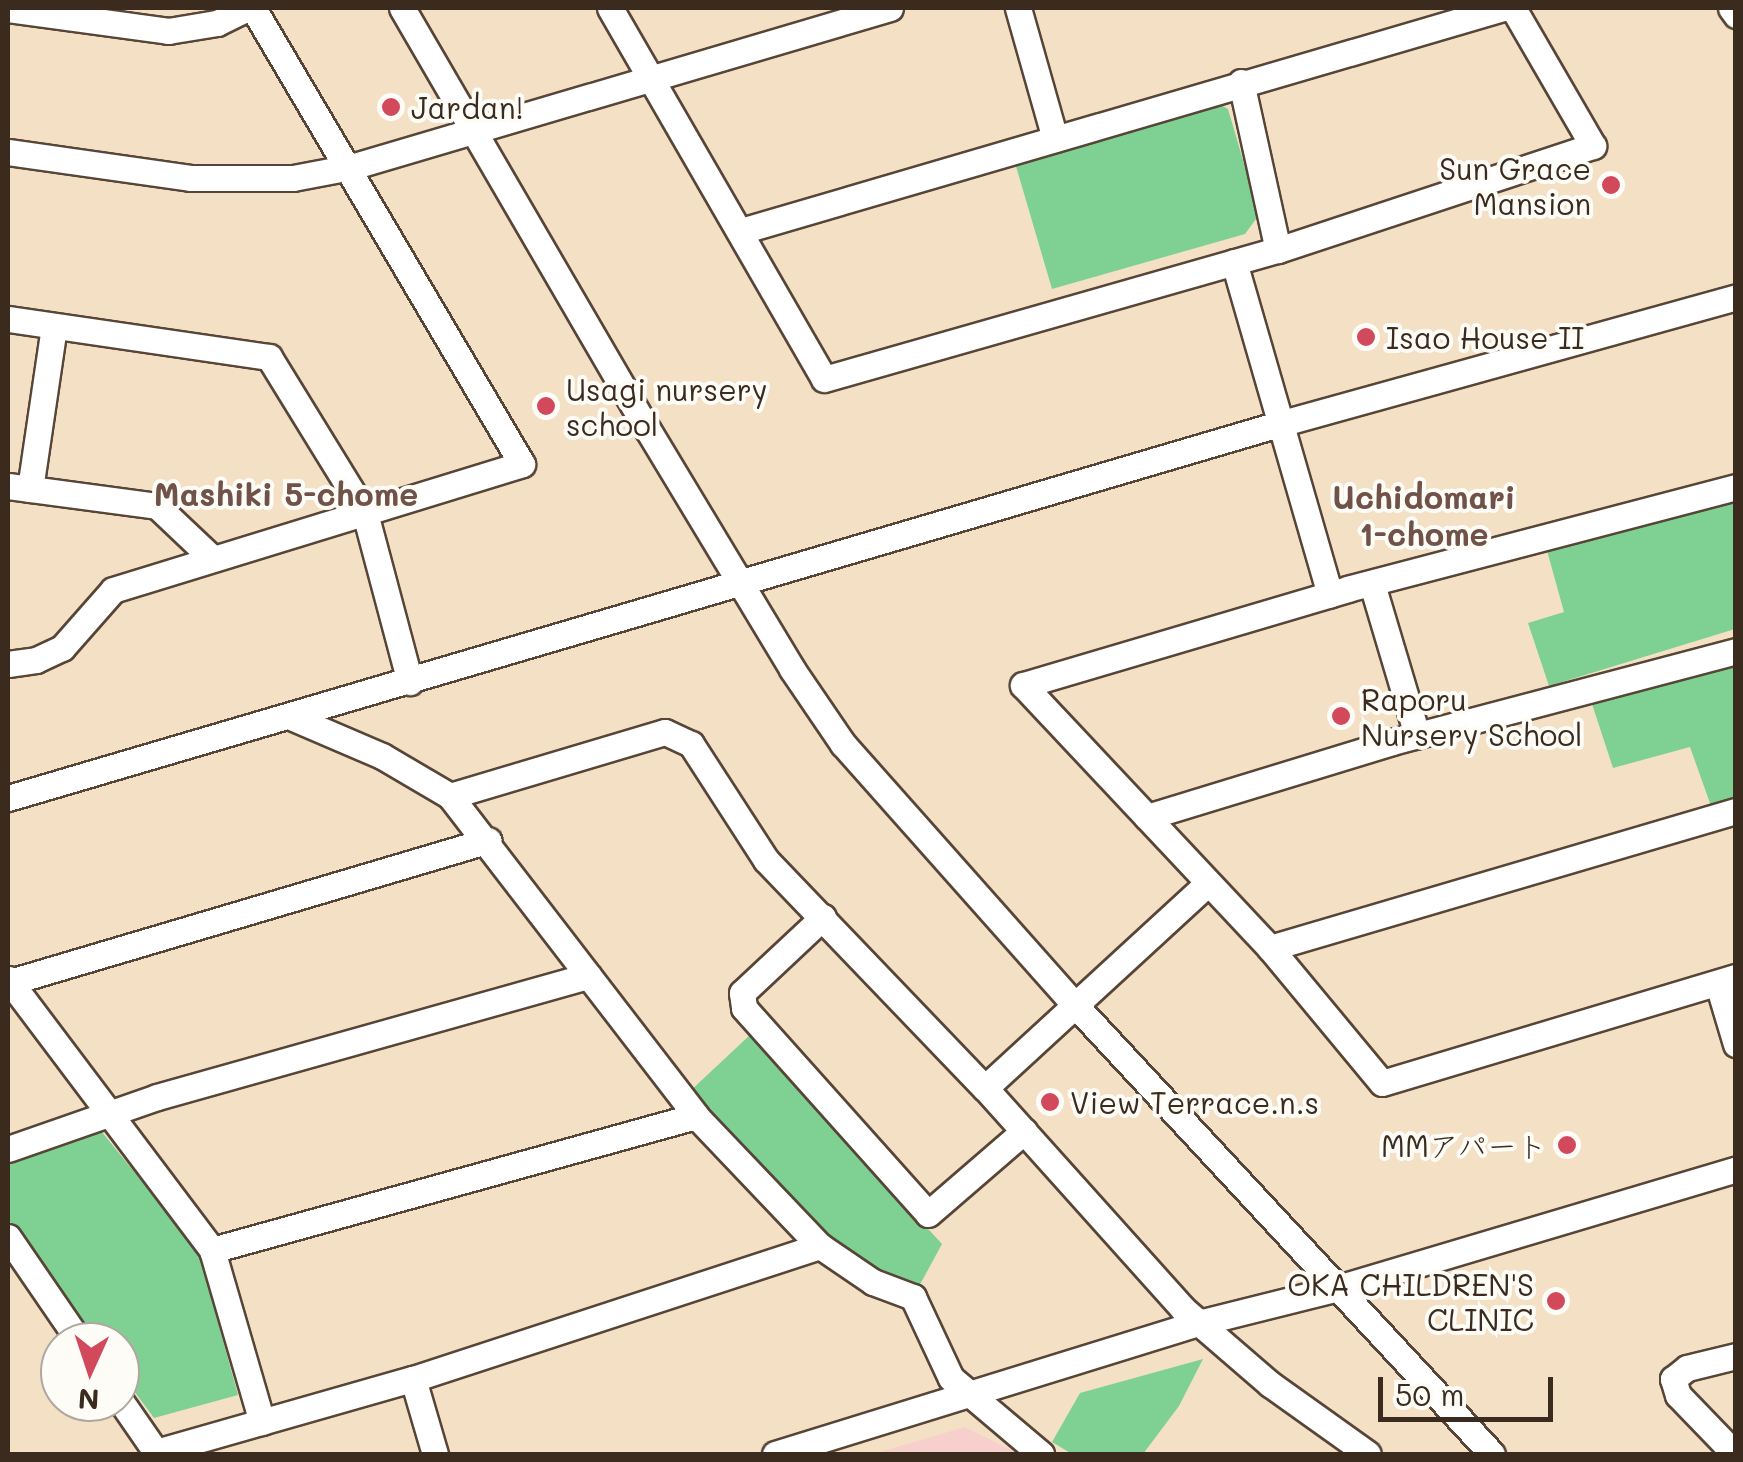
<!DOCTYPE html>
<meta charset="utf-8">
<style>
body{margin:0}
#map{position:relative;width:1743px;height:1462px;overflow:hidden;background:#f4e0c5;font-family:Mali,"Klee One",sans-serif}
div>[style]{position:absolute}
.built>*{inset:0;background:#f7d0cd}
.green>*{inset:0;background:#7fd193}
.roads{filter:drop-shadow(2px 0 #574537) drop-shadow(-2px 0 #574537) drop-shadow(0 2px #574537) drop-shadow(0 -2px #574537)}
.minor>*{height:25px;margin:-12.5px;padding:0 12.5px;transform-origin:12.5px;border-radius:12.5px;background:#fff}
.dots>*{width:28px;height:28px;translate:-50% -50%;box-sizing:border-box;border:5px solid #fdfcf7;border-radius:50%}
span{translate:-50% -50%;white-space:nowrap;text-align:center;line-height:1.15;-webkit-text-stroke:8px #fdfcf7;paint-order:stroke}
.poi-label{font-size:30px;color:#3b2a1e}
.left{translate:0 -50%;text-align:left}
.right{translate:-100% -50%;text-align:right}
.neighbourhood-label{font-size:32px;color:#705249;font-weight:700}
.frame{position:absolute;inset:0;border:10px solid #3b2a1e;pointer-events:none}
.north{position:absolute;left:40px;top:1322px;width:100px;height:100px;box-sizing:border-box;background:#fdfcf7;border:2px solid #afa8a0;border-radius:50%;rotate:183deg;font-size:28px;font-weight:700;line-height:40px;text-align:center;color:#3b2a1e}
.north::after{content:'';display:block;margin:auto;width:35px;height:45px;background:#d1495b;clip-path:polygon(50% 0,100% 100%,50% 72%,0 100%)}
.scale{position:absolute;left:1378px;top:1377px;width:175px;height:45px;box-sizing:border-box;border:5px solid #3b2a1e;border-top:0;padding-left:12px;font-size:30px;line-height:35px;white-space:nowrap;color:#3b2a1e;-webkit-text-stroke:8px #fdfcf7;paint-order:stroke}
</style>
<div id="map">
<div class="built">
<div style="clip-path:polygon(965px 1427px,1019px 1454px,873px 1454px)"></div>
</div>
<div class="green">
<div style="clip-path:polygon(1212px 100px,1228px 109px,1259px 215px,1245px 234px,1052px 289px,1013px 156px)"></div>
<div style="clip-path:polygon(1735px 496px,1735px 629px,1549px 686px,1528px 623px,1564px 612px,1546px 547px)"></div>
<div style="clip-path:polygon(1735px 663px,1735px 798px,1711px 806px,1690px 747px,1613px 768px,1592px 704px)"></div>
<div style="clip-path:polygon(750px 1035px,942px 1244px,917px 1290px,853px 1256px,822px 1231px,688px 1093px)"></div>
<div style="clip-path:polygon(101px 1131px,198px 1250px,238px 1395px,154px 1418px,120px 1372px,120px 1342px,98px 1342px,8px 1219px,8px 1162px)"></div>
<div style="clip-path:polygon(1203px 1359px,1179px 1406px,1143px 1454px,1072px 1454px,1052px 1442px,1080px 1393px)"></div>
</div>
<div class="roads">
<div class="minor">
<div style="left:402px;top:8px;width:488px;rotate:59.8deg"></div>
<div style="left:648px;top:430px;width:279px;rotate:58.9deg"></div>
<div style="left:792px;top:669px;width:91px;rotate:55.8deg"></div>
<div style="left:843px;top:744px;width:351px;rotate:48.4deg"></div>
<div style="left:1076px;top:1006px;width:611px;rotate:47.12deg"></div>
<div style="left:610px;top:8px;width:428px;rotate:60deg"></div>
<div style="left:824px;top:379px;width:472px;rotate:-15.9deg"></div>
<div style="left:1278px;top:250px;width:332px;rotate:-18.3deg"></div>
<div style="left:1593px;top:146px;width:160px;rotate:-120.1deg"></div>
<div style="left:1018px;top:8px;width:136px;rotate:74.2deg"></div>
<div style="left:1731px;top:8px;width:9px;rotate:54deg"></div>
<div style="left:8px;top:9px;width:162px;rotate:7.8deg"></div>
<div style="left:168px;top:31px;width:50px;rotate:-9.3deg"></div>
<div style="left:217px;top:23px;width:34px;rotate:-26deg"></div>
<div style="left:1241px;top:82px;width:172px;rotate:77.6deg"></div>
<div style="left:8px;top:152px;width:184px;rotate:8.1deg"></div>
<div style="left:190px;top:178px;width:103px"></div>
<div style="left:293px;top:178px;width:59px;rotate:-10.7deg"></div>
<div style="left:351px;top:167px;width:562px;rotate:-16.44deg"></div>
<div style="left:741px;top:231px;width:794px;rotate:-16.31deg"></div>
<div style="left:1234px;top:262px;width:346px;rotate:73.9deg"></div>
<div style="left:8px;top:319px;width:264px;rotate:8.3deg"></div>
<div style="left:269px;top:357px;width:183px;rotate:58.4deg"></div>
<div style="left:365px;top:513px;width:175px;rotate:75.1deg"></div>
<div style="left:8px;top:486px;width:150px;rotate:7.6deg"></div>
<div style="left:157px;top:506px;width:74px;rotate:43.4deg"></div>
<div style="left:1736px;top:487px;width:401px;rotate:165.3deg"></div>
<div style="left:1348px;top:589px;width:339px;rotate:163.5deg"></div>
<div style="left:1023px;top:685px;width:361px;rotate:46.8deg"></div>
<div style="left:1270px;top:948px;width:175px;rotate:50.3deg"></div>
<div style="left:1382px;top:1083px;width:370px;rotate:-16.7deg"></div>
<div style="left:30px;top:489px;width:164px;rotate:-81.6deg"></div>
<div style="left:1372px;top:584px;width:158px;rotate:73.4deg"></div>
<div style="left:8px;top:664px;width:28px;rotate:-8deg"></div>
<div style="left:36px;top:660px;width:29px;rotate:-25deg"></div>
<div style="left:62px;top:648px;width:77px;rotate:-48.7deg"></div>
<div style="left:113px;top:590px;width:428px;rotate:-17.1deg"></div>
<div style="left:522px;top:464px;width:529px;rotate:-120.54deg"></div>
<div style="left:291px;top:717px;width:99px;rotate:23.2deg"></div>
<div style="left:382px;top:756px;width:79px;rotate:30.5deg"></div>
<div style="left:450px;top:796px;width:404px;rotate:52.4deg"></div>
<div style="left:696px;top:1116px;width:180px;rotate:46.4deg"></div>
<div style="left:820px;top:1246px;width:64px;rotate:34.2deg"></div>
<div style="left:873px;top:1282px;width:43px;rotate:20.6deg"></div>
<div style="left:913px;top:1297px;width:89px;rotate:64.9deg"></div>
<div style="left:951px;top:1378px;width:118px;rotate:40.2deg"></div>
<div style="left:450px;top:796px;width:224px;rotate:-16.6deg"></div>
<div style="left:665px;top:732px;width:29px;rotate:25deg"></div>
<div style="left:691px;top:744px;width:138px;rotate:57.1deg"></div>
<div style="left:766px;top:860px;width:316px;rotate:46.2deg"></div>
<div style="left:985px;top:1088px;width:297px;rotate:48.1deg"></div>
<div style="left:1183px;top:1309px;width:115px;rotate:40.8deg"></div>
<div style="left:1270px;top:1384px;width:120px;rotate:35.5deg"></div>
<div style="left:8px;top:798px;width:1325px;rotate:-16.4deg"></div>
<div style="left:1279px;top:424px;width:474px;rotate:-15.5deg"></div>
<div style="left:1147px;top:817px;width:256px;rotate:-17deg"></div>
<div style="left:1392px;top:742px;width:356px;rotate:-14.8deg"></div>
<div style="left:823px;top:917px;width:111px;rotate:136.8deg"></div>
<div style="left:742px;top:993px;width:15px;rotate:82deg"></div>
<div style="left:744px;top:1008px;width:276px;rotate:48.2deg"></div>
<div style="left:928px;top:1214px;width:127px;rotate:-40.8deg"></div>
<div style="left:1270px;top:948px;width:486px;rotate:-16.4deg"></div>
<div style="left:8px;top:979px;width:339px;rotate:53deg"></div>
<div style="left:212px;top:1250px;width:179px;rotate:73.8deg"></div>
<div style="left:10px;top:982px;width:499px;rotate:-16.5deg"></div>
<div style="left:1718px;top:984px;width:63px;rotate:73.3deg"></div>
<div style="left:985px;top:1088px;width:300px;rotate:-42.6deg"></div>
<div style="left:8px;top:1149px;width:158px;rotate:-19.2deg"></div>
<div style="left:157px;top:1097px;width:448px;rotate:-15.7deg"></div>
<div style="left:8px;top:1237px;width:127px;rotate:55.6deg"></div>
<div style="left:212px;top:1250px;width:502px;rotate:-15.48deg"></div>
<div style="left:413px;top:1379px;width:78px;rotate:73.7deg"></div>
<div style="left:120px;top:1400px;width:63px;rotate:55.3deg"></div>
<div style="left:156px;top:1452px;width:267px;rotate:-15.9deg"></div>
<div style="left:413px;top:1379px;width:428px;rotate:-18.1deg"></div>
<div style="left:775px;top:1454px;width:447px;rotate:-17.2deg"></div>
<div style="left:1202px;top:1322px;width:140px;rotate:-14deg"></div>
<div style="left:1338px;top:1288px;width:415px;rotate:-16.6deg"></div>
<div style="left:1735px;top:1454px;width:82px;rotate:-134deg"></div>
<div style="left:1678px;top:1395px;width:17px;rotate:-107deg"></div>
<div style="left:1673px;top:1379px;width:18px;rotate:-38deg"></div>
<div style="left:1687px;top:1368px;width:50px;rotate:-13.8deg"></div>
</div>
</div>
<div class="dots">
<div style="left:391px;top:107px;background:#d1495b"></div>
<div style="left:1611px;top:185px;background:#d1495b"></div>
<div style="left:1366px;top:337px;background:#d1495b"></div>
<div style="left:546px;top:406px;background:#d1495b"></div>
<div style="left:1341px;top:716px;background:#d1495b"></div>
<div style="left:1050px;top:1102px;background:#d1495b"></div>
<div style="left:1567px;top:1145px;background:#d1495b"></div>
<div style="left:1556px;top:1301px;background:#d1495b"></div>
</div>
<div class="poi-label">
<span class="left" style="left:411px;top:107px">Jardan!</span>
<span class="right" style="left:1591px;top:185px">Sun Grace<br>Mansion</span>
<span class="left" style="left:1386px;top:337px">Isao House II</span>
<span class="left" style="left:566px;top:406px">Usagi nursery<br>school</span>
<span class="left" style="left:1361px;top:716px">Raporu<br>Nursery School</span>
<span class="left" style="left:1070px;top:1102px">View Terrace.n.s</span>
<span class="right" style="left:1547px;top:1145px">MMアパート</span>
<span class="right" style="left:1534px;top:1301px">OKA CHILDREN'S<br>CLINIC</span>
</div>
<div class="neighbourhood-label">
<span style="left:286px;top:493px">Mashiki 5-chome</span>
<span style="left:1424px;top:515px">Uchidomari<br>1-chome</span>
</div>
<div class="frame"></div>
<div class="north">N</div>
<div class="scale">50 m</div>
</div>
